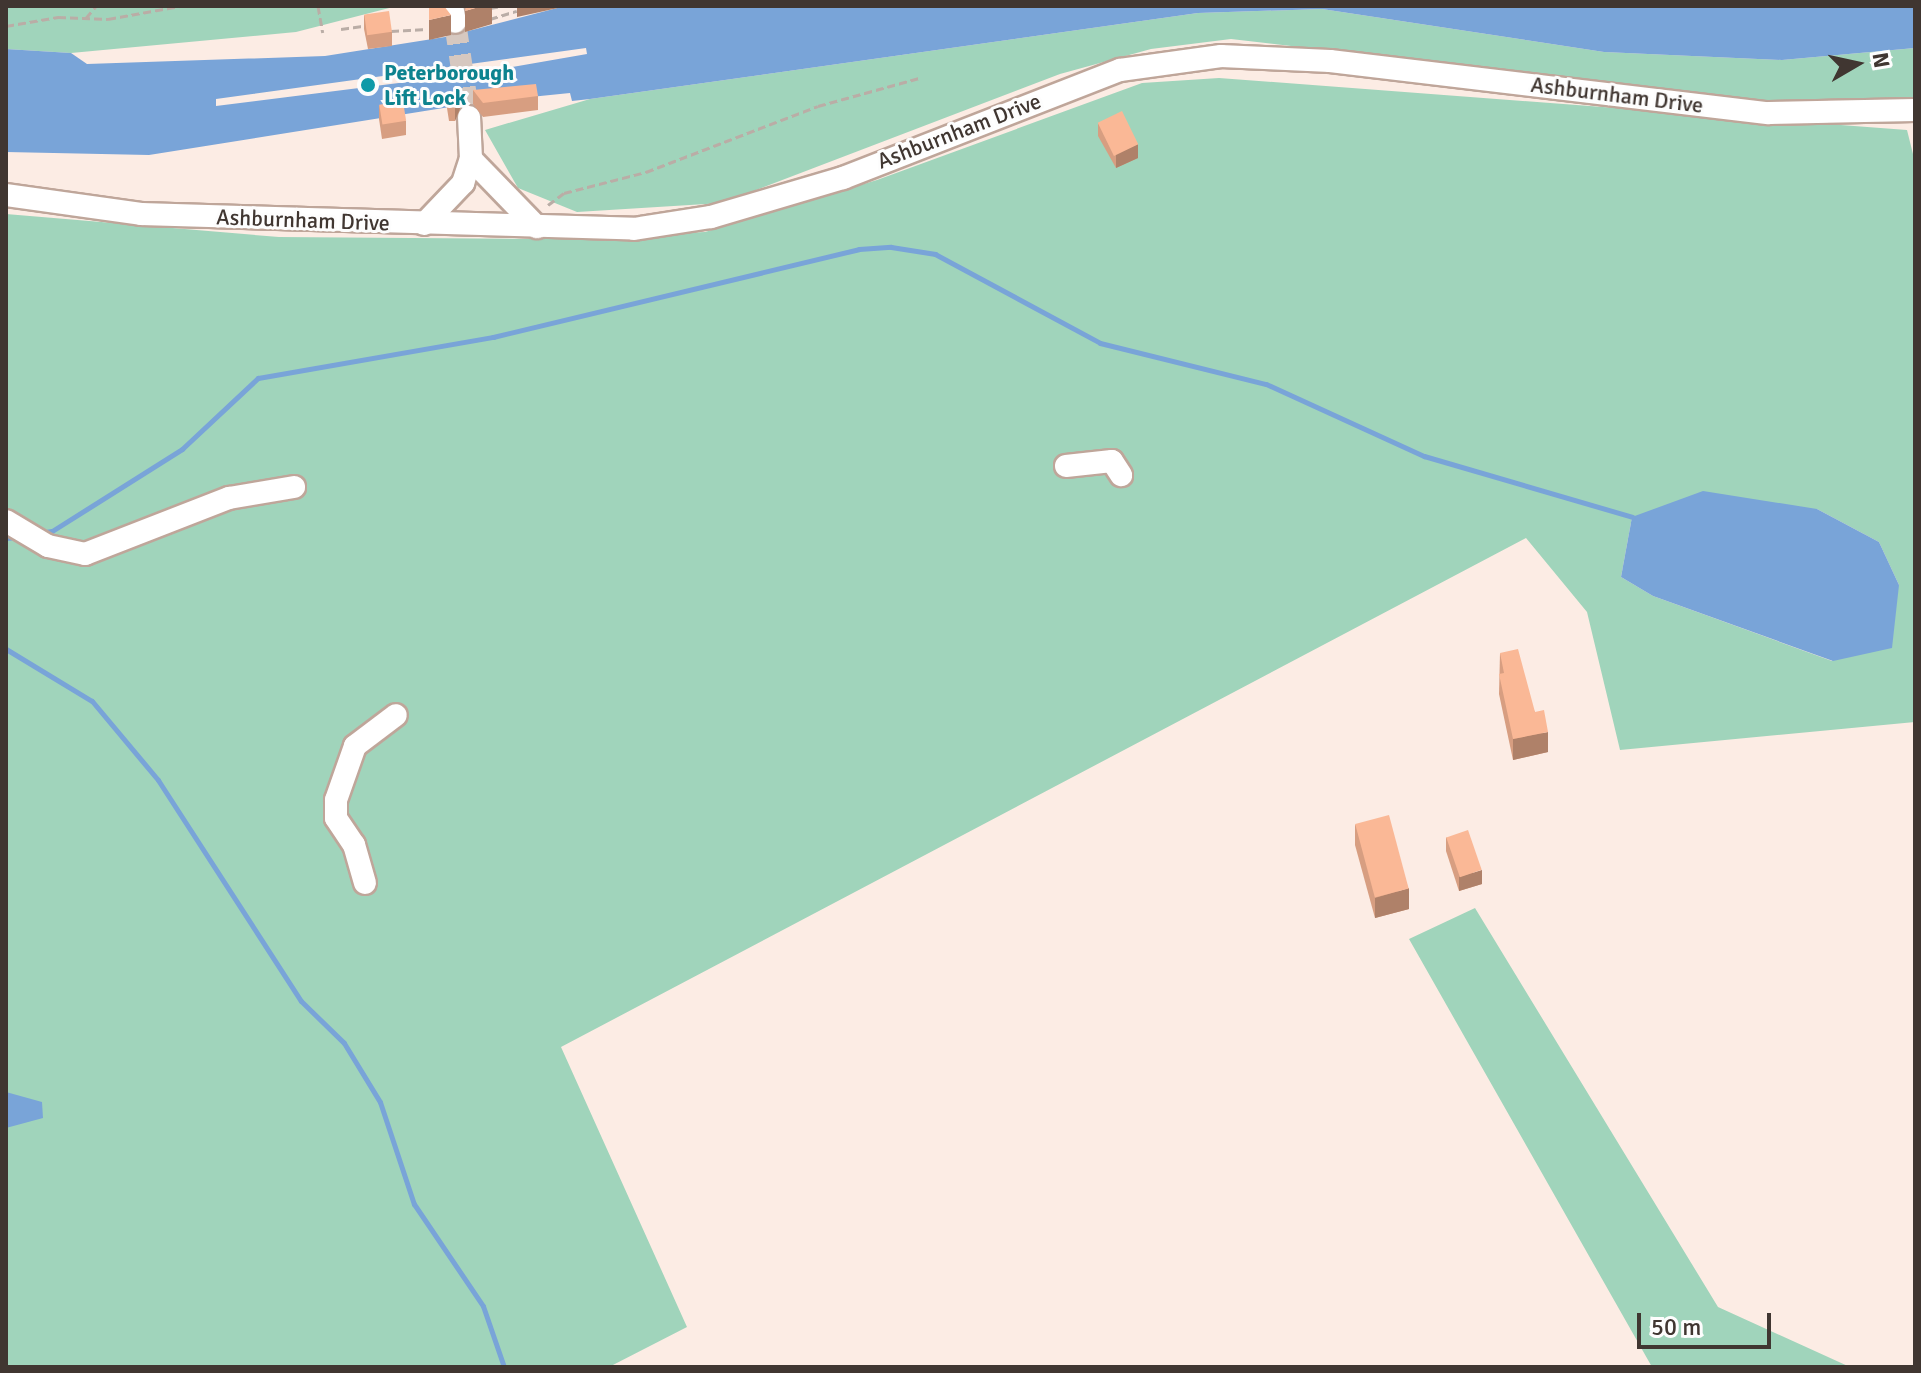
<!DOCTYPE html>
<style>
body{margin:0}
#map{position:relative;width:1921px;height:1373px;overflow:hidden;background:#fcece4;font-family:Signika,sans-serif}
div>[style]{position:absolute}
.green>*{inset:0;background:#a0d4bb}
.water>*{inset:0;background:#79a4d8}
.stream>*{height:5px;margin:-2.5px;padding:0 2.5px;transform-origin:2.5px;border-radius:2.5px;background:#79a4d8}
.minor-tunnel>*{height:22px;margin-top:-11px;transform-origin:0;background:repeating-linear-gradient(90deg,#d6c8c0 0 22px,transparent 0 33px)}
.path>*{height:3px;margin-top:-1.5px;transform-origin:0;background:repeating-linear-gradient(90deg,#baada6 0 8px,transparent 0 12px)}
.roads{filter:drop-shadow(2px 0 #bfa69a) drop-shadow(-2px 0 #bfa69a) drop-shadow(0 2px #bfa69a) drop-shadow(0 -2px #bfa69a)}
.minor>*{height:22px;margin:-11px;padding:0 11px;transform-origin:11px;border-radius:11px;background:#fff}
.wall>*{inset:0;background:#d79e81}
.shaded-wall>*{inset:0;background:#af8169}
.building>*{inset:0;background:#fab896;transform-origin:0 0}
.dots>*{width:22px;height:22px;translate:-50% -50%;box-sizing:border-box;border:4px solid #fdfdfd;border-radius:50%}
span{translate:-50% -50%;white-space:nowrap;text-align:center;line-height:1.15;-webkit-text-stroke:6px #fdfdfd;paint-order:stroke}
.culture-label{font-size:22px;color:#0d838f;font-weight:700}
.left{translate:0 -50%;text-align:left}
.street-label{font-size:22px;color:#403631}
.frame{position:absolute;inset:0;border:8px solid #403631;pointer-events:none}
.north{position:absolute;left:1817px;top:24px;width:80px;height:80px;-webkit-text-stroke:6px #fdfdfd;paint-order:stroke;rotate:81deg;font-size:22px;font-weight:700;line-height:32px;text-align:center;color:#403631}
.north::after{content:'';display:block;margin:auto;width:28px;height:36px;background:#403631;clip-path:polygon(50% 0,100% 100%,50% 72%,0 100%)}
.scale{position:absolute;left:1637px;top:1313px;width:134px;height:36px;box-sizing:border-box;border:4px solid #403631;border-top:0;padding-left:10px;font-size:24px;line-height:28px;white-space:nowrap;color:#403631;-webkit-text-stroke:6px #fdfdfd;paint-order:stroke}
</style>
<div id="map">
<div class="green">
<div style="clip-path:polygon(6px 6px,397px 6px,296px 32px,71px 53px,6px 49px)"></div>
<div style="clip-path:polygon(1322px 9px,1604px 52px,1782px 60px,1915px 48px,1915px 97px,1780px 104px,1231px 39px,1151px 49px,1060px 74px,722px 203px,577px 212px,518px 188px,485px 130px,590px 99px,1198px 13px)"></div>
<div style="clip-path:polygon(evenodd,1219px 78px,1907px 130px,1915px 162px,1915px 722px,1620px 750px,1587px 612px,1526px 538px,561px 1047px,687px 1327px,609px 1367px,6px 1367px,6px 214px,279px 237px,548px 239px,705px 232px,877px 180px,1142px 83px,1219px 78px,1817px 509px,1879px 542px,1899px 585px,1832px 661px,1653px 596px,1621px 577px,1632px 517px,1817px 509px)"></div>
<div style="clip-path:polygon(1475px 908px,1718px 1307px,1850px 1367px,1652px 1367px,1409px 939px)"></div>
</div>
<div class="water">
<div style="clip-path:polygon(evenodd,565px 6px,1915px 6px,1915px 48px,1782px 60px,1604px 52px,1322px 9px,1198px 13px,590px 99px,572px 101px,570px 93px,481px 102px,149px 155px,6px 152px,6px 49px,71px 53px,87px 64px,325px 56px,445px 37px,565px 6px,586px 48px,587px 54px,478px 73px,216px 106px,216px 99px,586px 48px)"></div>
<div style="clip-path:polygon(1703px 491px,1817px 509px,1879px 542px,1899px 585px,1892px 648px,1833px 661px,1653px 596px,1621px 577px,1632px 517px)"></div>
<div style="clip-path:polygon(6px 1092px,42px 1102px,43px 1118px,6px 1128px)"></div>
</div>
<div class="stream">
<div style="left:39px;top:533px;width:13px;rotate:-9deg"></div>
<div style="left:52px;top:531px;width:154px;rotate:-32.2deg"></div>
<div style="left:182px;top:449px;width:104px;rotate:-43.1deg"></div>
<div style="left:258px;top:378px;width:239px;rotate:-9.9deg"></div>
<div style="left:493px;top:337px;width:376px;rotate:-13.5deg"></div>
<div style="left:859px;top:249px;width:32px;rotate:-4deg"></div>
<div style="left:891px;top:247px;width:45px;rotate:9deg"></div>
<div style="left:935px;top:254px;width:187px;rotate:28.3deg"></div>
<div style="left:1100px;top:343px;width:171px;rotate:13.9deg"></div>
<div style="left:1266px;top:384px;width:174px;rotate:24.5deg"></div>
<div style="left:1424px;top:456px;width:217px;rotate:16.3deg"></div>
<div style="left:6px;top:538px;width:11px;rotate:-5deg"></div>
<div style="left:6px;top:649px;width:100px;rotate:31.2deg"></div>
<div style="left:92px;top:701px;width:103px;rotate:50.1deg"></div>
<div style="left:158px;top:780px;width:263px;rotate:57.1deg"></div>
<div style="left:301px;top:1001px;width:60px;rotate:44.3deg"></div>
<div style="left:344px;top:1043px;width:69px;rotate:58.6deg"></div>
<div style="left:380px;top:1102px;width:108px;rotate:71.6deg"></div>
<div style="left:414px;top:1204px;width:123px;rotate:55.9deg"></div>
<div style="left:483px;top:1306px;width:65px;rotate:71deg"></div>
</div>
<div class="minor-tunnel">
<div style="left:455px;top:22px;width:96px;rotate:81.6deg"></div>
</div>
<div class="path">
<div style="left:318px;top:6px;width:27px;rotate:80deg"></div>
<div style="left:490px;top:8px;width:12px;rotate:-9deg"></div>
<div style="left:86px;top:18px;width:16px;rotate:-50deg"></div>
<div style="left:490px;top:19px;width:28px;rotate:-17deg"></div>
<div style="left:6px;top:26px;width:53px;rotate:-9.8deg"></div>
<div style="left:58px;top:17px;width:50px;rotate:2.3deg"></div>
<div style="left:108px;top:19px;width:73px;rotate:-10.2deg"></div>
<div style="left:341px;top:29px;width:27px;rotate:-8deg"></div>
<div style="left:391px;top:31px;width:36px;rotate:-3deg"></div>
<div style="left:548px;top:205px;width:20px;rotate:-37deg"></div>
<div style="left:564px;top:193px;width:85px;rotate:-14.4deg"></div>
<div style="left:646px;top:172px;width:184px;rotate:-21deg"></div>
<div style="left:818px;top:106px;width:105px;rotate:-15.5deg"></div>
</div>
<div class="roads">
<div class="minor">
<div style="left:452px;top:6px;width:16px;rotate:79deg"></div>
<div style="left:471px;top:159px;width:95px;rotate:45.9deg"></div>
<div style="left:6px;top:195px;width:136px;rotate:8deg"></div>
<div style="left:141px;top:214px;width:493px;rotate:1.7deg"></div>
<div style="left:634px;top:229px;width:78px;rotate:-8.9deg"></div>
<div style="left:711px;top:217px;width:138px;rotate:-16.5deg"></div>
<div style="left:843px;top:178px;width:297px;rotate:-21.3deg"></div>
<div style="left:1120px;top:70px;width:102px;rotate:-7.9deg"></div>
<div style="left:1221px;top:56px;width:109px;rotate:2.6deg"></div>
<div style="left:1330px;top:61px;width:442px;rotate:6.8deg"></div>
<div style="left:1769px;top:113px;width:146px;rotate:-1.2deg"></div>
<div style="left:424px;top:224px;width:57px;rotate:-46.4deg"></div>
<div style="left:463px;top:183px;width:25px;rotate:-72deg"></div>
<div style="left:471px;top:159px;width:42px;rotate:-92.7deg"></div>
<div style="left:1066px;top:466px;width:46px;rotate:-6.2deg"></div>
<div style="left:1112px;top:461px;width:17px;rotate:57deg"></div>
<div style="left:6px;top:521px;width:49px;rotate:30.8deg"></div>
<div style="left:48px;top:546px;width:38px;rotate:12deg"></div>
<div style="left:85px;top:554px;width:155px;rotate:-21.3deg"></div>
<div style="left:229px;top:498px;width:66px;rotate:-9.6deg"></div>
<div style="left:365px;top:883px;width:40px;rotate:-106deg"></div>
<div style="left:354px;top:845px;width:32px;rotate:-124deg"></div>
<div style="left:336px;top:818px;width:18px;rotate:-90deg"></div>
<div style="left:336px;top:800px;width:57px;rotate:-70.6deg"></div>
<div style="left:355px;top:746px;width:51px;rotate:-37.1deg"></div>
</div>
</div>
<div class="wall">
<div style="clip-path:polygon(364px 15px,392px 32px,392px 46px,368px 49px,364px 29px)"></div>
<div style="clip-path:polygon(473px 90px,538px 96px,538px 110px,483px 117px,473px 104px)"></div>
<div style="clip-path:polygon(447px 94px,461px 106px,455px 121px,449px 121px,447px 108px)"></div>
<div style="clip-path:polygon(379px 105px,406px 121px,406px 135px,382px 139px,379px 119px)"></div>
<div style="clip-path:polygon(1098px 123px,1138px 158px,1116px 168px,1098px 136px)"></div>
<div style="clip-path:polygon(1500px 653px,1535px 712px,1548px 752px,1513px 760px,1499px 694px)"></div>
<div style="clip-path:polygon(1355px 824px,1409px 909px,1375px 918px,1355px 845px)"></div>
<div style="clip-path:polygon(1446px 837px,1482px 884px,1459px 891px,1446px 851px)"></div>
</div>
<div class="shaded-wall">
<div style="clip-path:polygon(482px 6px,492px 6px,492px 24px,465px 32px,465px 11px)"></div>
<div style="clip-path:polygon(517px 6px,558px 6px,558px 8px,517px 17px)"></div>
<div style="clip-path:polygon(451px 15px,451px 35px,429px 40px,429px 20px)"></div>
<div style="clip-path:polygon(461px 92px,461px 106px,455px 121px,455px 107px)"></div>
<div style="clip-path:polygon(1138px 144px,1138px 158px,1116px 168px,1116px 154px)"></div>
<div style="clip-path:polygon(1548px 732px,1548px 752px,1513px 760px,1513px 739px)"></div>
<div style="clip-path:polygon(1482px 870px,1482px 884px,1459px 891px,1459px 877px)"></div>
<div style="clip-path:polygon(1409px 888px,1409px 909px,1375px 918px,1375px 898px)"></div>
</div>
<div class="building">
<div style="clip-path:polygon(429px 6px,444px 6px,451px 15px,429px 20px)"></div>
<div style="clip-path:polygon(466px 6px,482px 6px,465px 11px)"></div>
<div style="left:389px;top:11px;width:21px;height:25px;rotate:82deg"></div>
<div style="clip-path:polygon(536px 84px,538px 96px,483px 103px,473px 90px)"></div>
<div style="clip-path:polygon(461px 92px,455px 107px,449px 107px,447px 94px)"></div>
<div style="left:403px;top:101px;width:20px;height:24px;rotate:81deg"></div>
<div style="left:1122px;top:111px;width:37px;height:27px;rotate:64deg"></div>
<div style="clip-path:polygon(1518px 649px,1535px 712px,1544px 710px,1548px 732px,1513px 739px,1499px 674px,1504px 673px,1500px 653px)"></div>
<div style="left:1389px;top:815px;width:76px;height:35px;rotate:75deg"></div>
<div style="left:1468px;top:830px;width:42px;height:23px;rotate:71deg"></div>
</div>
<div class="dots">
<div style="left:368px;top:85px;background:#0f9aa8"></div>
</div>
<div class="culture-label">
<span class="left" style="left:384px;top:85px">Peterborough<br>Lift Lock</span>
</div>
<div class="street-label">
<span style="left:1617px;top:95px;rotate:7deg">Ashburnham Drive</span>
<span style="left:959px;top:131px;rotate:-21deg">Ashburnham Drive</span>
<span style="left:303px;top:220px;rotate:2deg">Ashburnham Drive</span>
</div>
<div class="frame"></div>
<div class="north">N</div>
<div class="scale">50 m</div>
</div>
